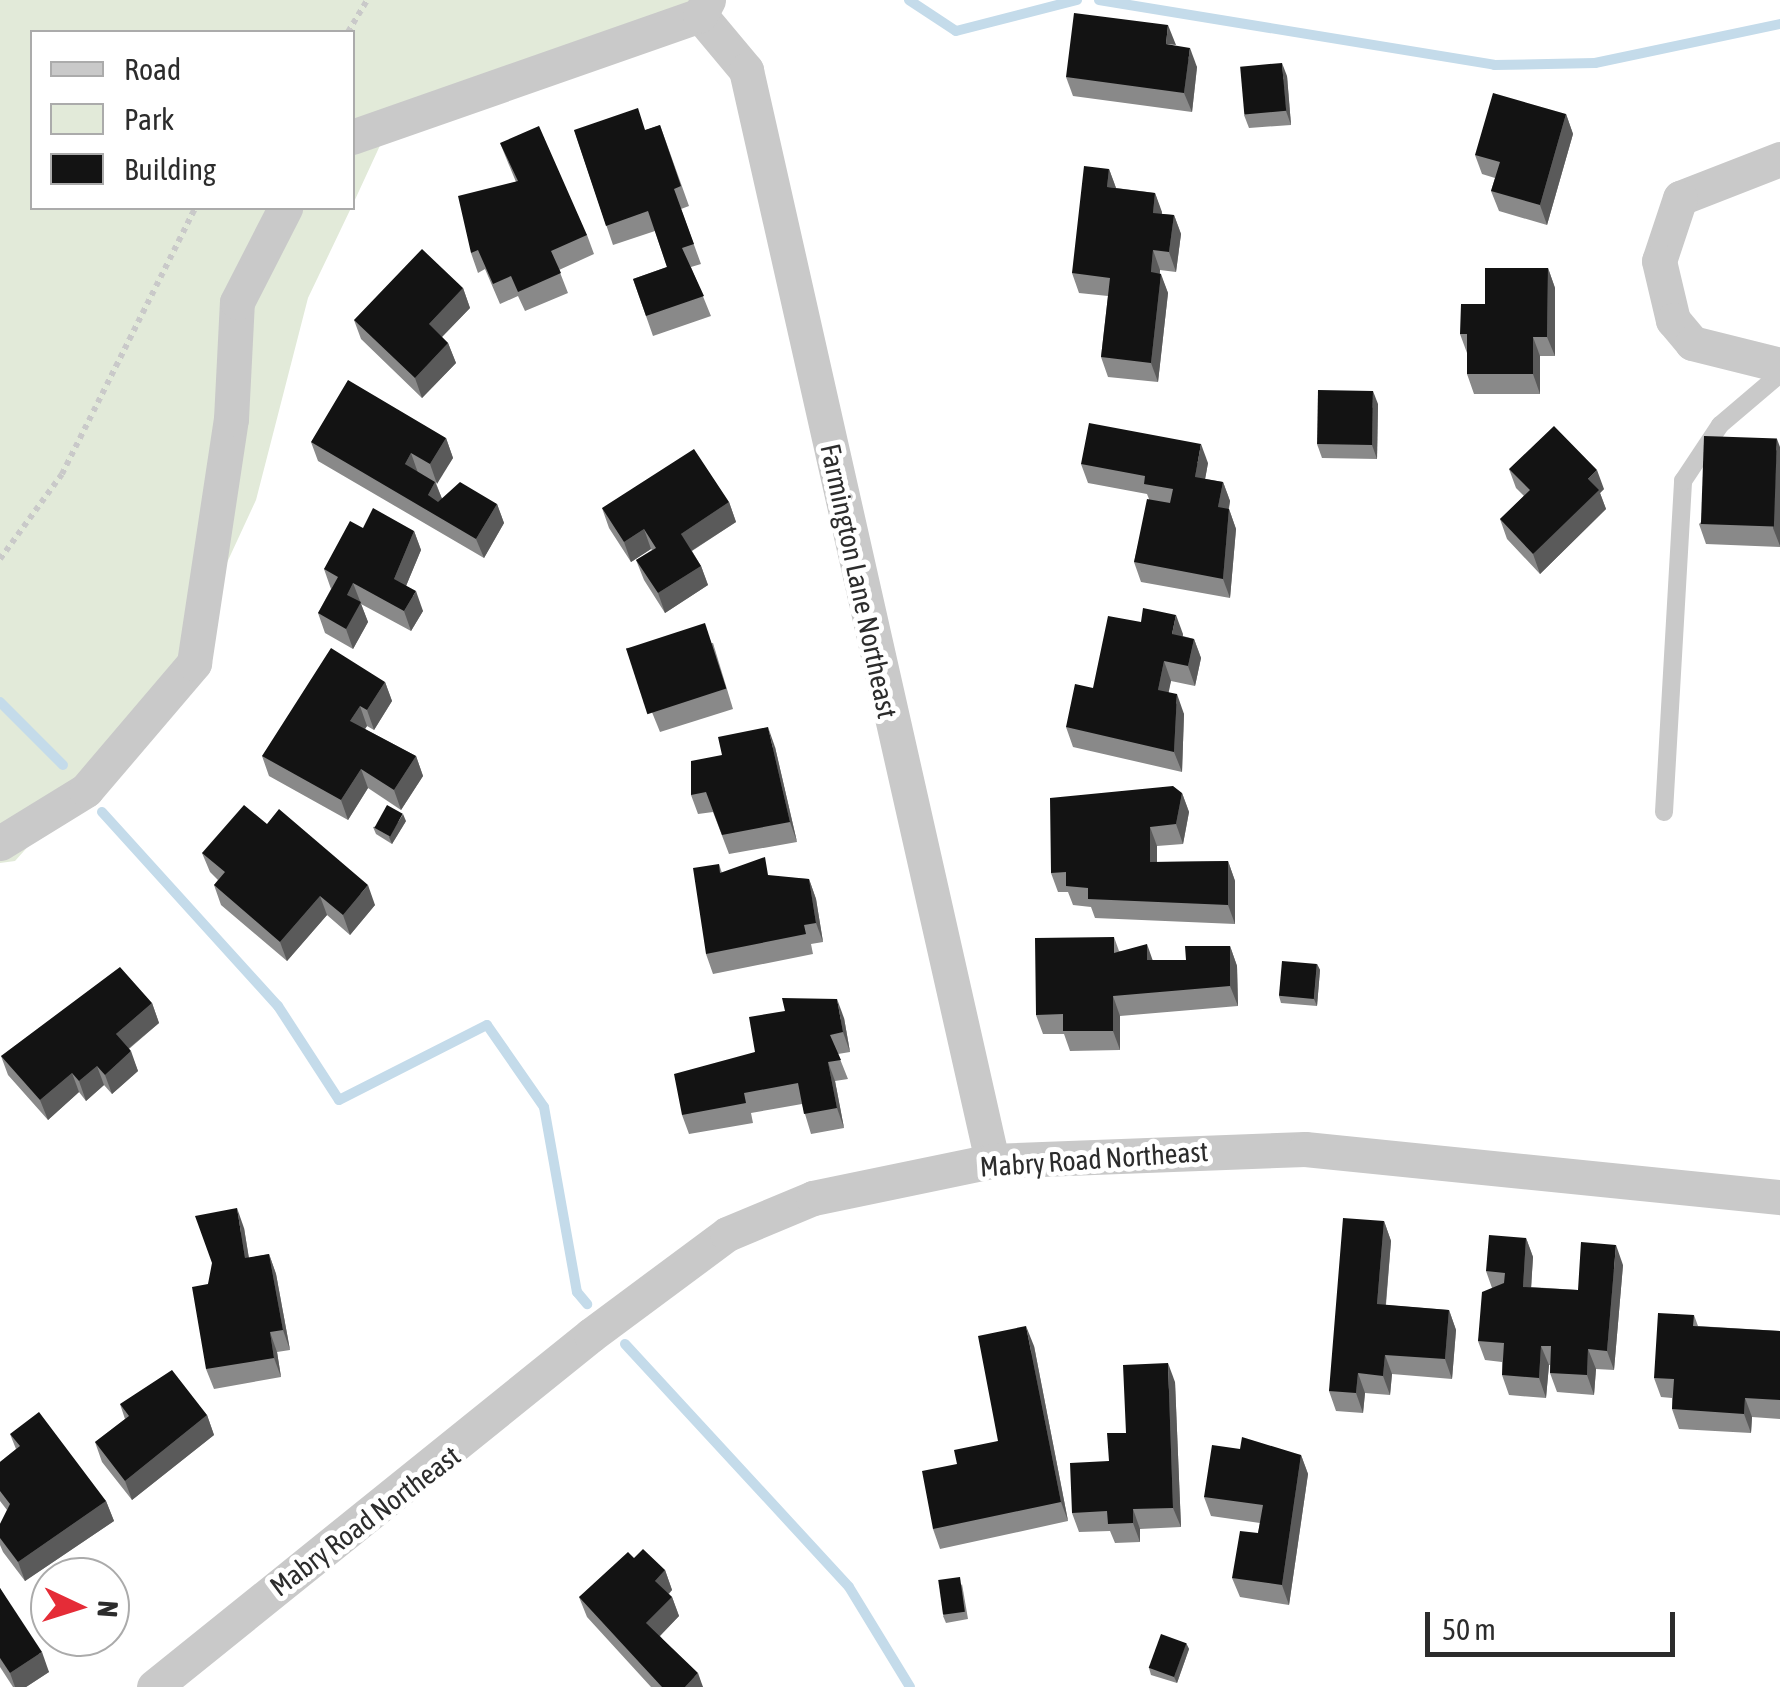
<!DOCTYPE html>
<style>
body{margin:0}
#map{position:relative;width:1780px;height:1687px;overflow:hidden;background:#fff;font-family:"Asap Condensed",sans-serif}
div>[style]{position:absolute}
.green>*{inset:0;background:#e2ead9}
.stream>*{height:10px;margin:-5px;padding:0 5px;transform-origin:5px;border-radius:5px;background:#c4dbea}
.path>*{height:6px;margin-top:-3px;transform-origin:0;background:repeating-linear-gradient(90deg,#c9c9c9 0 5px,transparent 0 10px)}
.lane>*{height:18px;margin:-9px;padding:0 9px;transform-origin:9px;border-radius:9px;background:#c9c9c9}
.street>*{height:35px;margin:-17.5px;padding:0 17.5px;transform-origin:17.5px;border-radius:17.5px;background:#c9c9c9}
.wall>*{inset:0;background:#898989}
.shaded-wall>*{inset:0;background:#5a5a5a}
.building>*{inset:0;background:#131313;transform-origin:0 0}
span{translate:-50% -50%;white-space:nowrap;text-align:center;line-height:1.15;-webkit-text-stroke:10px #fff;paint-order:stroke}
.street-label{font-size:28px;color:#2c2c2c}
.legend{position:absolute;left:30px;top:30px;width:325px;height:180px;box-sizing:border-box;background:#fff;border:2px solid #ababab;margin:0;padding:12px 18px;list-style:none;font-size:30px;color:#2c2c2c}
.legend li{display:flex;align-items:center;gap:20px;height:50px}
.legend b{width:50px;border:2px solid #ababab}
.north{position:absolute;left:30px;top:1557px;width:100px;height:100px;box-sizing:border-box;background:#fff;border:2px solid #ababab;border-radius:50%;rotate:94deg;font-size:28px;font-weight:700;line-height:40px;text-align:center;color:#2c2c2c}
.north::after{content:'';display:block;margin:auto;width:35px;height:45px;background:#e52c37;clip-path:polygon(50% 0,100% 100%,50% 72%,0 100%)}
.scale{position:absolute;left:1425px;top:1612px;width:250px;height:45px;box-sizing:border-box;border:5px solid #2c2c2c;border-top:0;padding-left:12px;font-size:30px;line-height:35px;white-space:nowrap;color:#2c2c2c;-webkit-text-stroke:8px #fff;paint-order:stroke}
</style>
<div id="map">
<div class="green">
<div style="clip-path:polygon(0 0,725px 0,395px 113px,353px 204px,352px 32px,32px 32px,32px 208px,351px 208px,308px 298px,256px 500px,168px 690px,15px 861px,0 863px)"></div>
</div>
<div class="stream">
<div style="left:909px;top:0;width:56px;rotate:33.4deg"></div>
<div style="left:956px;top:31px;width:125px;rotate:-14.4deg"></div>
<div style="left:1099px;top:0;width:400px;rotate:9.3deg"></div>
<div style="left:1494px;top:65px;width:101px;rotate:-1.1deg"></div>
<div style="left:1595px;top:63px;width:189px;rotate:-11.9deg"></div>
<div style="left:0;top:702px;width:89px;rotate:45deg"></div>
<div style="left:102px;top:812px;width:262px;rotate:47.8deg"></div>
<div style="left:278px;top:1006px;width:112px;rotate:57deg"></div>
<div style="left:339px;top:1100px;width:166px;rotate:-26.9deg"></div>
<div style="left:487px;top:1025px;width:100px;rotate:55.2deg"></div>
<div style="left:544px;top:1107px;width:188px;rotate:79.9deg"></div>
<div style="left:577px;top:1292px;width:16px;rotate:50deg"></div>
<div style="left:625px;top:1344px;width:330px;rotate:47.3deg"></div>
<div style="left:849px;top:1587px;width:117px;rotate:58.6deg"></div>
</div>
<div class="path">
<div style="left:348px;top:32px;width:37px;rotate:-59deg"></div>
<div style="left:0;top:559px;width:105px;rotate:-53.9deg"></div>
<div style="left:62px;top:474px;width:297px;rotate:-63.4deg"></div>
</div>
<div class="lane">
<div style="left:1664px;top:812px;width:332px;rotate:-86.7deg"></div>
<div style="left:1683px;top:481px;width:67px;rotate:-56.5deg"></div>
<div style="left:1720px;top:425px;width:79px;rotate:-40.4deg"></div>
</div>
<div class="street">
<div style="left:700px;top:15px;width:72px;rotate:50.1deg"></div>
<div style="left:746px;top:70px;width:1118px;rotate:77.29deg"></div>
<div style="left:352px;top:137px;width:369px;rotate:-19.3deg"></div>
<div style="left:700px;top:15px;width:17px;rotate:-62deg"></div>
<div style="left:1780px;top:159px;width:107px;rotate:158.7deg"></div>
<div style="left:1680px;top:198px;width:66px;rotate:108.4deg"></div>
<div style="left:1659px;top:261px;width:61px;rotate:76.7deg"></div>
<div style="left:1673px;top:320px;width:30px;rotate:50deg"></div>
<div style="left:1692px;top:343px;width:91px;rotate:14deg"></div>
<div style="left:0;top:843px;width:101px;rotate:-31.6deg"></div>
<div style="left:86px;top:790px;width:167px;rotate:-49.6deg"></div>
<div style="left:194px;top:663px;width:247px;rotate:-81.4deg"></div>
<div style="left:231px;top:419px;width:117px;rotate:-87.1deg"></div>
<div style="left:237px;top:302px;width:106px;rotate:-62.9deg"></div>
<div style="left:154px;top:1687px;width:561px;rotate:-38.85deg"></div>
<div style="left:591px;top:1335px;width:169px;rotate:-36.6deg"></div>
<div style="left:727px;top:1234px;width:93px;rotate:-22.7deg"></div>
<div style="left:813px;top:1198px;width:183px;rotate:-11.7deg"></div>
<div style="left:992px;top:1161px;width:313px;rotate:-2.2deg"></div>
<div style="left:1305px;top:1149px;width:477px;rotate:5.8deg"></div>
</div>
<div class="wall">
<div style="clip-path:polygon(1176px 46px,1197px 67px,1192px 112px,1073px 96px,1066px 77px)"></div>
<div style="clip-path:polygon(1287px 76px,1291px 125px,1249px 128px,1244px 115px)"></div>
<div style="clip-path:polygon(1566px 114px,1573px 134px,1547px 225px,1499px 211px,1491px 191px,1495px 178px,1482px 174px,1475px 155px)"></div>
<div style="clip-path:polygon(660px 125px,689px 206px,681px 209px,701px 264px,691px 267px,711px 316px,653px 336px,633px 279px,667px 267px,655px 231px,613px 245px,574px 130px,646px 130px)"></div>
<div style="clip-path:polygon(500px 143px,587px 235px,594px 254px,559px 270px,568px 293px,525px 311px,518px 296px,500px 304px,485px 269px,478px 273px,471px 253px,516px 182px)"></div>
<div style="clip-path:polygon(1109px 169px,1116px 188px,1155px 193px,1162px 214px,1174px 215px,1181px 234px,1176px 272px,1160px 270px,1160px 273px,1168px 293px,1158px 382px,1108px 377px,1101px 357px,1108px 296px,1079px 293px,1072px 273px)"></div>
<div style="clip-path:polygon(1548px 268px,1555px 288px,1555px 356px,1540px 356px,1540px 394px,1474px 394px,1467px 374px,1467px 353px,1460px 334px,1485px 304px)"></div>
<div style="clip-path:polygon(463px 288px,470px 308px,442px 337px,448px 343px,456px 363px,422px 398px,361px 339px,354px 320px)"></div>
<div style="clip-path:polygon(1378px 404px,1377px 459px,1322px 458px,1317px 444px)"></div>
<div style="clip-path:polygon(446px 438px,453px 458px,436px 483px,442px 499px,497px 504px,504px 523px,484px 558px,318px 461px,311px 442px)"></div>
<div style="clip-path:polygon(1780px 447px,1780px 547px,1706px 544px,1699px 524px)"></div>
<div style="clip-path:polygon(1208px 463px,1205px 479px,1223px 482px,1230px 501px,1229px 509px,1236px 529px,1230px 598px,1141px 582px,1134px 562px,1149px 499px,1147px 494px,1088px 483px,1081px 464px)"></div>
<div style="clip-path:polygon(1509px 469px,1604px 489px,1600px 493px,1606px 509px,1540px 574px,1507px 539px,1500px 519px,1524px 496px,1516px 488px)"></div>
<div style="clip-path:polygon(729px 502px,736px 522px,692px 551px,701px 566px,708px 585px,665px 613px,644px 580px,636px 560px,652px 550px,651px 549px,631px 562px,609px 528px,602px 508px)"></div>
<div style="clip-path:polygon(363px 528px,414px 531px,421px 550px,406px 586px,423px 611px,411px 631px,361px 604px,368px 622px,353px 649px,325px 633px,318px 613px,331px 589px,324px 569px)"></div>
<div style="clip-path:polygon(1183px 634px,1183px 636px,1194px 639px,1201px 658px,1195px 686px,1171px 681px,1168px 692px,1184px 714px,1182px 772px,1073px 747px,1066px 727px,1093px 688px)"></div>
<div style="clip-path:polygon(713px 643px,733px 709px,660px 732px,626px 648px)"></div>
<div style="clip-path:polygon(385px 682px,392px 701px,374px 730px,367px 726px,365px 729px,416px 756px,423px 776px,401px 810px,368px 788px,348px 820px,269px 776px,262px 756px)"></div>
<div style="clip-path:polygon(775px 747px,797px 842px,729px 854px,713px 812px,698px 814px,691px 795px,722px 755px)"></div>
<div style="clip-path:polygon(1182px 793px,1189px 812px,1183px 844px,1157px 846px,1157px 862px,1228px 861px,1235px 881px,1235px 924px,1095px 918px,1091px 907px,1073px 905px,1068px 892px,1058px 892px,1051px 873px)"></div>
<div style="clip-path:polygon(406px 821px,392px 844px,376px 834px,373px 827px)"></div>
<div style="clip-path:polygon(267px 824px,375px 905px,350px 935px,327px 915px,287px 961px,221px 905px,214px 885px,218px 880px,210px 872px,202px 853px)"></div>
<div style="clip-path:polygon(719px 864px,722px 873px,809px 879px,816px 899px,823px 942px,811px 944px,813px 954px,713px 974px,706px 954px)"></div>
<div style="clip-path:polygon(1114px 937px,1119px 951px,1152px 960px,1186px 960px,1230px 946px,1237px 966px,1238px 1006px,1120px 1016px,1120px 1050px,1070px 1051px,1064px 1034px,1043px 1034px,1036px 1015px)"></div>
<div style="clip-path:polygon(1317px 964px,1320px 970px,1317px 1006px,1281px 1003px,1279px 996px)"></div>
<div style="clip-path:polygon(152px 1003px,159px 1023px,129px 1049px,138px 1071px,112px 1094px,104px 1085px,86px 1101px,79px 1092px,48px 1120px,8px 1075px,1px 1056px)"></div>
<div style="clip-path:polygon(844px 1018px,850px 1052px,838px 1054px,848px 1079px,835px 1081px,844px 1128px,811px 1134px,802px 1104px,751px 1113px,753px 1123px,689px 1134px,682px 1115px,755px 1052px)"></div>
<div style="clip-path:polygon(1384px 1221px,1391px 1241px,1386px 1305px,1449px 1310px,1456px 1330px,1452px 1379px,1392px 1374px,1390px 1395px,1365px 1393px,1363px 1413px,1336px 1411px,1329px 1391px)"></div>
<div style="clip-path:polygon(244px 1228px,249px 1258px,269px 1254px,276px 1274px,290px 1350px,277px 1352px,281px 1377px,214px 1389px,206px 1369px,208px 1284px)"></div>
<div style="clip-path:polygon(1526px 1238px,1533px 1257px,1531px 1287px,1578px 1290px,1623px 1265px,1614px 1370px,1596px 1369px,1594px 1395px,1557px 1392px,1550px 1373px,1550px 1365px,1549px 1365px,1546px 1398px,1509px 1395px,1502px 1375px,1502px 1362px,1485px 1360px,1478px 1341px,1492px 1288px,1486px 1271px)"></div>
<div style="clip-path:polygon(1694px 1315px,1698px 1326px,1780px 1331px,1780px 1419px,1752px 1417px,1751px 1433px,1679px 1429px,1672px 1409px,1672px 1398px,1661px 1397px,1654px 1378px)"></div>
<div style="clip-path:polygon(1034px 1346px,1068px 1521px,940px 1549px,933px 1529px,957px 1464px,998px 1441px)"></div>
<div style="clip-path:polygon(1175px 1382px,1181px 1527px,1140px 1529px,1140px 1542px,1115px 1543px,1110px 1531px,1079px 1532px,1072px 1513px,1109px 1461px,1126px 1433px)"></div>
<div style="clip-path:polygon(120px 1404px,207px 1415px,214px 1435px,132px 1500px,102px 1462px,95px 1442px,125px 1419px)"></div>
<div style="clip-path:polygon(10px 1434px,106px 1501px,114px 1521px,25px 1581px,3px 1552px,0 1545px,0 1524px,7px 1510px,0 1501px,0 1462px,16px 1449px)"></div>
<div style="clip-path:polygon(1240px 1449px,1301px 1455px,1308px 1474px,1289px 1605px,1240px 1597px,1232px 1578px,1258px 1533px,1260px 1523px,1211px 1516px,1204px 1497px)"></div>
<div style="clip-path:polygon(634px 1558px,665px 1570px,672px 1590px,669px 1594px,672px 1597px,679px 1616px,660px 1636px,703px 1687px,651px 1687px,587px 1617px,579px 1597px)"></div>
<div style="clip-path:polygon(962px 1584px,968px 1619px,946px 1623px,943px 1616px)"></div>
<div style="clip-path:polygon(0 1588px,49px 1672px,26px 1687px,13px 1687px,0 1667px)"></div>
<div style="clip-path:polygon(1186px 1643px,1189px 1649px,1177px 1683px,1151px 1675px,1149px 1668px)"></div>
</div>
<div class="shaded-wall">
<div style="clip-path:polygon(1168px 25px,1176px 45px,1166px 44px)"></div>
<div style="clip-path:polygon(1190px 48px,1197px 67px,1192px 112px,1184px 93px)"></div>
<div style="clip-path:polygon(1282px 63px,1287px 76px,1291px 125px,1286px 111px)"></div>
<div style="clip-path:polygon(1566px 114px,1573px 134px,1547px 225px,1540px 205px)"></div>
<div style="clip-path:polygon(1109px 169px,1116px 188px,1107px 187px)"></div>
<div style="clip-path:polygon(1155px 193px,1162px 212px,1160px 232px,1153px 213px)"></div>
<div style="clip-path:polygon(1174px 215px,1181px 234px,1176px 272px,1169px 252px)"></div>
<div style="clip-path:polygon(1153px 250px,1160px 270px,1158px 292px,1151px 272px)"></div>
<div style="clip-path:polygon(1548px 268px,1555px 288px,1555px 356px,1547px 337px)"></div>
<div style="clip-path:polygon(1161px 274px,1168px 293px,1158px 382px,1151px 363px)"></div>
<div style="clip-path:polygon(463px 288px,470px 308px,436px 343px,429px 324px)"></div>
<div style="clip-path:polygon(1533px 337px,1540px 356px,1540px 394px,1533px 374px)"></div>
<div style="clip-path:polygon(448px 343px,456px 363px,422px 398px,415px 378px)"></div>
<div style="clip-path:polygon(1373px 391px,1378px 404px,1377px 459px,1372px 445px)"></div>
<div style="clip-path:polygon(446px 438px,453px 458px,437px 484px,430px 464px)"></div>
<div style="clip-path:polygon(1777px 439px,1780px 447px,1780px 546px,1773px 528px)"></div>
<div style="clip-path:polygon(1201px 444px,1208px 463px,1202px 496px,1195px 477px)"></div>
<div style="clip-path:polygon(411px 453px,418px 473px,405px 464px)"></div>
<div style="clip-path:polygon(1597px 470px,1604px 489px,1600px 493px,1606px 509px,1540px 574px,1533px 554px,1588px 479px)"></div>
<div style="clip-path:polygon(435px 482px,443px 501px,435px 514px,428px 495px)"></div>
<div style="clip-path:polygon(1223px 482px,1230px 501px,1225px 527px,1218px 507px)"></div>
<div style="clip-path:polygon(729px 502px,736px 522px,688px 553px,681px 534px)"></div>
<div style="clip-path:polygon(497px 504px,504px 523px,484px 558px,476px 539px)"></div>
<div style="clip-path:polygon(1229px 509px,1236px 529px,1230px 598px,1223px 579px)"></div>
<div style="clip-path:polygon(644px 529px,651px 549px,631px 562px,624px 542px)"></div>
<div style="clip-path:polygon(414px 531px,421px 550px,401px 598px,394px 579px)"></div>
<div style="clip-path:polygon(701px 566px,708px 585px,665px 613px,658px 593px)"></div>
<div style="clip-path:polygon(353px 583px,368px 622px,353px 649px,346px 629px,347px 595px)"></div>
<div style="clip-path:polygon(416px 591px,423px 611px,411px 631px,404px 611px)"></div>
<div style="clip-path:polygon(1176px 615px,1183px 634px,1179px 653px,1172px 634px)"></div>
<div style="clip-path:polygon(1194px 639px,1201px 658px,1195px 686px,1188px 666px)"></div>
<div style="clip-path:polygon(1164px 661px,1171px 681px,1165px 710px,1158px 690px)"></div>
<div style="clip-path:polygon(385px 682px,392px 701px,374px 730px,367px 710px)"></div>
<div style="clip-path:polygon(1177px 694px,1184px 714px,1182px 772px,1174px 752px)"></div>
<div style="clip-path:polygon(360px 706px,367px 726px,357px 741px,350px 721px)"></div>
<div style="clip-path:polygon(768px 727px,775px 747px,797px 842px,790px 822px)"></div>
<div style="clip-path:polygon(416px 756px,423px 776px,401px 810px,394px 790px)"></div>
<div style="clip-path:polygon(361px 769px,368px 788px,348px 820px,341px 800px)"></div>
<div style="clip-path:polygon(1182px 793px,1189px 812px,1183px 844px,1176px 824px)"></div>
<div style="clip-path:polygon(403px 814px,406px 821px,392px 844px,389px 837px)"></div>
<div style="clip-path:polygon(1150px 827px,1157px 846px,1157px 882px,1150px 862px)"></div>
<div style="clip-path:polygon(1228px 861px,1235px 881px,1235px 924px,1228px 905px)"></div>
<div style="clip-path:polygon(809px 879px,816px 899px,823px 942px,816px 923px)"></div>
<div style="clip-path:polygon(368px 885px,375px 905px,350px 935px,343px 915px)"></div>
<div style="clip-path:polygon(320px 896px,327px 915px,287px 961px,280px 942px)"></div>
<div style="clip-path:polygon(1147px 944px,1154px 964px,1147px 960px)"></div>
<div style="clip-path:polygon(1230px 946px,1237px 966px,1238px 1006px,1230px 986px)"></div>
<div style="clip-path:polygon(1317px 964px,1320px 970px,1317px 1006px,1314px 999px)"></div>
<div style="clip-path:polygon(1113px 996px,1120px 1016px,1120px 1050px,1113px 1031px)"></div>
<div style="clip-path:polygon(837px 999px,844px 1018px,850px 1052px,843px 1032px)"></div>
<div style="clip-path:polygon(152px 1003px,159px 1023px,123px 1053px,116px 1034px)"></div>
<div style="clip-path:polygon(131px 1051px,138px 1071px,112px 1094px,105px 1075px)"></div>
<div style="clip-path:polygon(828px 1062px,835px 1081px,844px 1128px,837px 1108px)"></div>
<div style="clip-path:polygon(97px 1066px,104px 1085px,86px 1101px,79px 1081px)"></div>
<div style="clip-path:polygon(72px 1073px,79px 1092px,48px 1120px,40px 1100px)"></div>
<div style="clip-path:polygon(237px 1208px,244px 1228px,252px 1278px,245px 1258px)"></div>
<div style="clip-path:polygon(1384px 1221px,1391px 1241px,1384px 1324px,1377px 1304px)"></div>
<div style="clip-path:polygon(1526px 1238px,1533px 1257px,1530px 1306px,1523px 1287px)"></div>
<div style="clip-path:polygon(1616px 1245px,1623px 1265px,1614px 1370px,1607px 1351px)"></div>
<div style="clip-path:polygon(269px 1254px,276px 1274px,290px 1350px,283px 1330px)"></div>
<div style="clip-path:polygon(1449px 1310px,1456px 1330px,1452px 1379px,1445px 1359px)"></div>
<div style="clip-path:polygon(1026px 1326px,1034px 1346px,1068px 1521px,1061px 1502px)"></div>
<div style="clip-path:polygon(270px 1332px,277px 1352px,281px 1377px,274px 1358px)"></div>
<div style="clip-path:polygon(1541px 1346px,1549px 1365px,1546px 1398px,1539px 1378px)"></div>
<div style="clip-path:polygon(1588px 1349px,1596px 1369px,1594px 1395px,1587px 1375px)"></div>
<div style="clip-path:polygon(1385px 1355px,1392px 1374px,1390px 1395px,1383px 1376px)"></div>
<div style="clip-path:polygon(1168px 1363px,1175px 1382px,1181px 1527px,1173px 1508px)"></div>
<div style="clip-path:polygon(1358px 1373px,1365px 1393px,1363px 1413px,1356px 1393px)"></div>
<div style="clip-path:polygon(1745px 1398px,1752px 1417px,1751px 1433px,1744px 1414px)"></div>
<div style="clip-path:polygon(207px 1415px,214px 1435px,132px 1500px,125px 1481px)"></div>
<div style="clip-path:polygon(1301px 1455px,1308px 1474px,1289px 1605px,1282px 1585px)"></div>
<div style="clip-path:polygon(106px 1501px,114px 1521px,25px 1581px,18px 1562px)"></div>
<div style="clip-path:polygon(1133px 1509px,1140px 1529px,1140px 1542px,1133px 1523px)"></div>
<div style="clip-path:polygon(665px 1570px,672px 1590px,662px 1600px,655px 1581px)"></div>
<div style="clip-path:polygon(672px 1597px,679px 1616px,653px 1643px,646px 1623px)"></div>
<div style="clip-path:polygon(1186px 1643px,1189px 1649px,1177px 1683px,1174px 1677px)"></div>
<div style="clip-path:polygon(42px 1652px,49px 1672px,26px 1687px,15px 1687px,10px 1673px)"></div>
<div style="clip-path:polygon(698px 1673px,703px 1687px,685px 1687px)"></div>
</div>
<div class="building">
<div style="clip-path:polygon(1074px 13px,1168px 25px,1166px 44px,1190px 48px,1184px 93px,1066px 77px)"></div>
<div style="left:1282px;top:63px;width:48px;height:42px;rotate:85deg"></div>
<div style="clip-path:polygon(1493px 93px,1566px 114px,1540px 205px,1491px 191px,1500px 162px,1475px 155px)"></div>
<div style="clip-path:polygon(638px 108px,645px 130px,660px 125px,681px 186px,674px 189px,694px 244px,682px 248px,704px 296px,646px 316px,633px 279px,667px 267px,648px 211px,606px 226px,574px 130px)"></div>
<div style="clip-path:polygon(539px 126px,587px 235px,551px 251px,561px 273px,518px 292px,511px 276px,493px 284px,478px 250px,471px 253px,458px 196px,518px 181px,500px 143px)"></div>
<div style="clip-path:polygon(1084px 166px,1109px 169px,1107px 187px,1155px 193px,1153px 213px,1174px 215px,1169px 252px,1153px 250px,1151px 272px,1161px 274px,1151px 363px,1101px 357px,1110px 278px,1072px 273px)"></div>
<div style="clip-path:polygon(422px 249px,463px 288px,429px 324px,448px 343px,415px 378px,354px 320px)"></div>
<div style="clip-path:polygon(1485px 268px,1548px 268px,1547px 337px,1533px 337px,1533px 374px,1467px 374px,1467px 334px,1460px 334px,1461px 304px,1485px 304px)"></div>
<div style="clip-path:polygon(348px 380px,446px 438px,430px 464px,411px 453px,405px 464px,435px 482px,428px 495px,438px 502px,460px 482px,497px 504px,476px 539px,311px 442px)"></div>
<div style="left:1318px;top:390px;width:55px;height:54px;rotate:1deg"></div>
<div style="clip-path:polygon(1089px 423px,1201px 444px,1195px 477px,1223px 482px,1218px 507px,1229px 509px,1223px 579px,1134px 562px,1147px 499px,1170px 503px,1173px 489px,1144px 484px,1145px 476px,1081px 464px)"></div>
<div style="clip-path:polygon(1554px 426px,1597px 470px,1588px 479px,1599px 490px,1533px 554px,1500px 519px,1530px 490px,1509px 469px)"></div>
<div style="left:1704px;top:436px;width:73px;height:88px;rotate:2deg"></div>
<div style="clip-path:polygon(694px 449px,729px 502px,681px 534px,701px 566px,658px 593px,636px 560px,656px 548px,644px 529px,624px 542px,602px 508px)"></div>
<div style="clip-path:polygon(373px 508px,414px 531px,394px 579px,416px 591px,404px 611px,353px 583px,347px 595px,361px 602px,346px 629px,318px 613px,338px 577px,324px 569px,350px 521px,363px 528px)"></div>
<div style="clip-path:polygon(1143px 608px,1176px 615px,1172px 634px,1194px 639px,1188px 666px,1164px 661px,1158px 690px,1177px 694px,1174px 752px,1066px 727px,1075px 684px,1093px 688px,1108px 616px,1141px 622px)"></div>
<div style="left:705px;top:623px;width:69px;height:83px;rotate:72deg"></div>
<div style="clip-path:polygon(331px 648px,385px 682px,367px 710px,360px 706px,350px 721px,416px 756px,394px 790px,361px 769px,341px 800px,262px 756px)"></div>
<div style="clip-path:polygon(768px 727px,790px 822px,722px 835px,706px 792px,691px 795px,691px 761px,722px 755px,718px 737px)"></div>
<div style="clip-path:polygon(1173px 786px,1182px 793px,1176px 824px,1150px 827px,1150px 862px,1228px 861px,1228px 905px,1088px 899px,1088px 888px,1066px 886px,1066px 872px,1051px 873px,1050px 798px)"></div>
<div style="clip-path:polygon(244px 805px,267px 824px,279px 809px,368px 885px,343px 915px,320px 896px,280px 942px,214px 885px,225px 872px,202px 853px)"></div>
<div style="left:387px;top:805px;width:18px;height:26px;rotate:29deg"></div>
<div style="clip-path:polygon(765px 857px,768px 875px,809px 879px,816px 923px,804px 925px,806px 934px,706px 954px,693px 868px,719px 864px,720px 873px)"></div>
<div style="clip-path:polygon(1114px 937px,1114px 953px,1147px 944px,1147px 960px,1186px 960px,1185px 946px,1230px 946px,1230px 986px,1113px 996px,1113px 1031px,1063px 1031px,1063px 1014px,1036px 1015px,1035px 938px)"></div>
<div style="left:1282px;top:961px;width:35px;height:35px;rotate:5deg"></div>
<div style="clip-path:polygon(120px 967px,152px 1003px,116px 1034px,131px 1051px,105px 1075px,97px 1066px,79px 1081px,72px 1073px,40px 1100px,1px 1056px)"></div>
<div style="clip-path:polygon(782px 998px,837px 999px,843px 1032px,830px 1035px,841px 1060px,828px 1062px,837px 1108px,804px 1114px,798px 1083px,744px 1093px,746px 1103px,682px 1115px,674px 1074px,755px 1052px,749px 1017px,785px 1011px)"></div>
<div style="clip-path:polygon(237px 1208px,245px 1258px,269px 1254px,283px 1330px,270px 1332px,274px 1358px,206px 1369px,192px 1287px,208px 1284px,212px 1263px,195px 1216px)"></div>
<div style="clip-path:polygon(1343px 1218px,1384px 1221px,1377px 1304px,1449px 1310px,1445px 1359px,1385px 1355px,1383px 1376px,1358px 1373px,1356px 1393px,1329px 1391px)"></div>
<div style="clip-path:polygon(1489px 1235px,1526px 1238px,1523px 1287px,1578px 1290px,1581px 1242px,1616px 1245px,1607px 1351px,1588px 1349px,1587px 1375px,1550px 1373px,1551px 1346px,1541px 1346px,1539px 1378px,1502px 1375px,1504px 1343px,1478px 1341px,1482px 1292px,1504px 1283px,1505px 1273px,1486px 1271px)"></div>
<div style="clip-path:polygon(1658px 1313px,1694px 1315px,1693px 1326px,1780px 1331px,1780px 1400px,1745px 1398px,1744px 1414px,1672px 1409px,1674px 1379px,1654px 1378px)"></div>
<div style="clip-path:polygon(1026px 1326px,1061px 1502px,933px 1529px,922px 1471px,957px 1464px,954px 1450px,998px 1441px,978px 1336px)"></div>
<div style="clip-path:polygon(1168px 1363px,1173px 1508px,1133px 1509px,1133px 1523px,1108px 1524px,1107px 1511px,1072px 1513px,1070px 1463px,1109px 1461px,1107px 1433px,1126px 1433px,1123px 1365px)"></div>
<div style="clip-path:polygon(172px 1370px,207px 1415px,125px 1481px,95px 1442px,129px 1416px,120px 1404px)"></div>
<div style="clip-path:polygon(39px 1412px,106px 1501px,18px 1562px,0 1538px,0 1524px,10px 1504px,0 1491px,0 1462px,20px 1446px,10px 1434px)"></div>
<div style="clip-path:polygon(1242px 1437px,1301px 1455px,1282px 1585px,1232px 1578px,1240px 1531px,1258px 1533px,1263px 1505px,1204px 1497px,1212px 1445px,1240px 1449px)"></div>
<div style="clip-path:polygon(643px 1549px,665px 1570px,655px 1581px,672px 1597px,646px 1623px,698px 1673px,685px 1687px,662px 1687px,579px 1597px,628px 1552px,634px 1558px)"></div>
<div style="left:960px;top:1577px;width:35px;height:22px;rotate:82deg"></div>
<div style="clip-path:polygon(0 1588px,42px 1652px,10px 1673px,0 1658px)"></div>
<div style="left:1161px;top:1634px;width:27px;height:36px;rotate:20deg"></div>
</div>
<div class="street-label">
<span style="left:859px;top:581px;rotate:78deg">Farmington Lane Northeast</span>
<span style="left:1094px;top:1159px;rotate:-4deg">Mabry Road Northeast</span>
<span style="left:365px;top:1521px;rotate:-37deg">Mabry Road Northeast</span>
</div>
<ul class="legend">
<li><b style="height:12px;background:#c9c9c9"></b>Road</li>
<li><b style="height:28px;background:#e2ead9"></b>Park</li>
<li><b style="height:28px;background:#131313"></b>Building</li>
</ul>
<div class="north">N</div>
<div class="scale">50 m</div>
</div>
